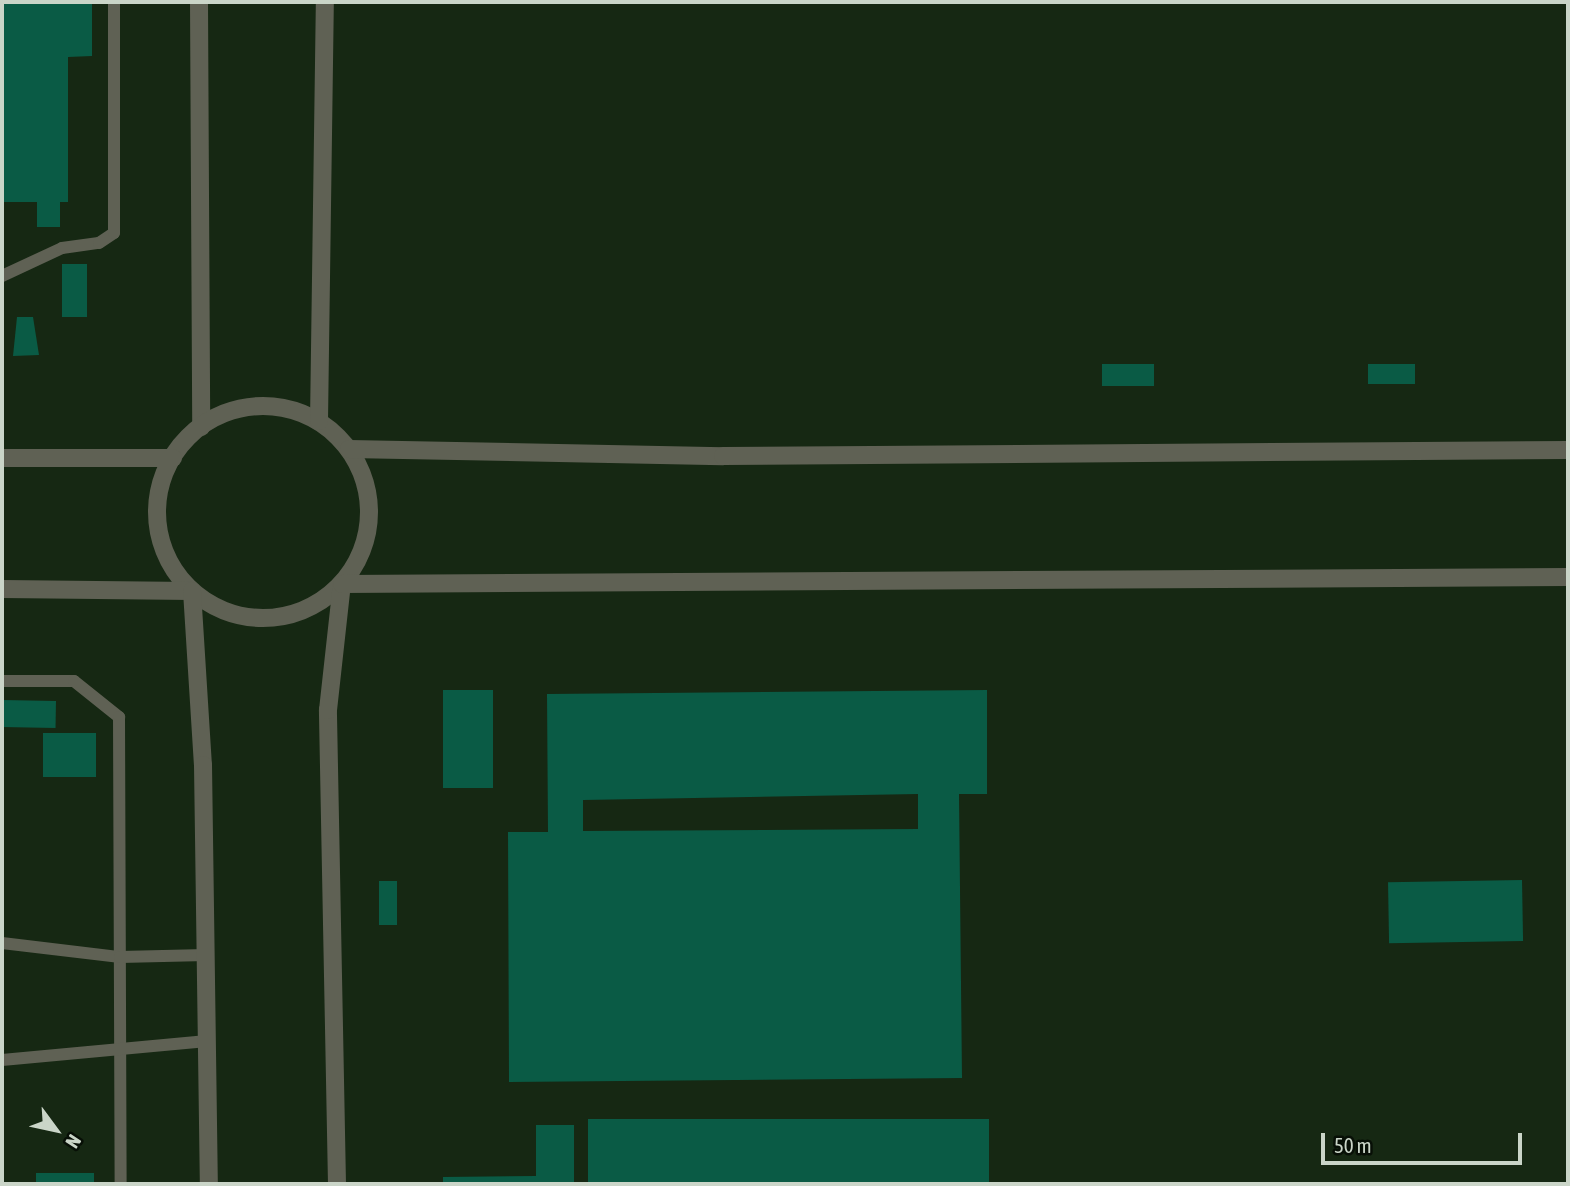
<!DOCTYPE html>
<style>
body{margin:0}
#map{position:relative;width:1570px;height:1186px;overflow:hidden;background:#162813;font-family:"Asap Condensed",sans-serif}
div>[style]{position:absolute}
.building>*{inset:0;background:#0a5b45;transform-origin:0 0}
.service>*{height:12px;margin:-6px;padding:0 6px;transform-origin:6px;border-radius:6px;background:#5f6154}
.minor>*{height:18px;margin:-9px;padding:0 9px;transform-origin:9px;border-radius:9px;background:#5f6154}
.minor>.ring{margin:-9px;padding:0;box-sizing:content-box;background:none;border:18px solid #5f6154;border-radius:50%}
span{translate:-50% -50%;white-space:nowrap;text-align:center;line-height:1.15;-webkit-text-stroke:7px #070f06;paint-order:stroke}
.frame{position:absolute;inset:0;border:4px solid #cad5c8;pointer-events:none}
.north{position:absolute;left:21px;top:1095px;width:70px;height:70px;-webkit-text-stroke:5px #070f06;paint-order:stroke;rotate:123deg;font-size:19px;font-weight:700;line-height:28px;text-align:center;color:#cad5c8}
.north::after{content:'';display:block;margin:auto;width:24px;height:32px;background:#cad5c8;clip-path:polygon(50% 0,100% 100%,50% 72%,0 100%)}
.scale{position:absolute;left:1321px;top:1133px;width:201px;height:32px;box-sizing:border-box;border:4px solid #cad5c8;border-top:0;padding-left:9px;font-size:21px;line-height:24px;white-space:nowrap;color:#cad5c8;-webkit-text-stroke:5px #070f06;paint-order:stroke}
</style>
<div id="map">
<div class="building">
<div style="clip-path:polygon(2px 2px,92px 2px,92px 56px,68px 57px,68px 202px,60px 202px,60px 227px,37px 227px,37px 202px,2px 202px)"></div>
<div style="left:62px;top:264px;width:25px;height:53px"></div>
<div style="clip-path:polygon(17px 317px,33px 317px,39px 355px,13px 356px)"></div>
<div style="left:1102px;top:364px;width:52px;height:22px"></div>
<div style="left:1415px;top:364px;width:20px;height:47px;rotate:90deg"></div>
<div style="left:443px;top:690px;width:50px;height:98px"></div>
<div style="clip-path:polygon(evenodd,987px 690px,987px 794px,959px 794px,962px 1078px,509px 1082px,508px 832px,548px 832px,547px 694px,987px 690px,918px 794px,918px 829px,583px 831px,583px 800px,918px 794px)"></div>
<div style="left:2px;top:700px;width:54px;height:27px;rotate:1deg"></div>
<div style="left:43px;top:733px;width:53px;height:44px"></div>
<div style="left:1522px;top:880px;width:61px;height:134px;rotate:89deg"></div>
<div style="left:379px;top:881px;width:18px;height:44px"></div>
<div style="left:989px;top:1119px;width:65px;height:401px;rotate:90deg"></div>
<div style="clip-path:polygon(536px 1125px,574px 1125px,574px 1184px,443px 1184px,443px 1177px,536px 1176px)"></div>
<div style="left:94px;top:1173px;width:11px;height:58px;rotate:90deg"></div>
</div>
<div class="service">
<div style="left:2px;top:276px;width:66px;rotate:-25deg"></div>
<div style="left:62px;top:248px;width:37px;rotate:-8deg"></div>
<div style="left:99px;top:243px;width:18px;rotate:-34deg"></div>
<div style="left:114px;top:233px;width:231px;rotate:-90deg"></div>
<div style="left:2px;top:681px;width:72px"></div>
<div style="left:74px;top:681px;width:58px;rotate:38.7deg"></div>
<div style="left:119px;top:717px;width:467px;rotate:89.8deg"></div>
<div style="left:2px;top:943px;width:119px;rotate:6.8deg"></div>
<div style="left:120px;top:957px;width:86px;rotate:-1.3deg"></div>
<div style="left:2px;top:1060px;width:206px;rotate:-5.3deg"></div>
</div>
<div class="minor">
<div style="left:199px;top:2px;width:425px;rotate:89.7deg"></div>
<div class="ring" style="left:157px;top:406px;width:194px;height:194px"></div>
<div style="left:319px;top:421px;width:419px;rotate:-89.2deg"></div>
<div style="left:349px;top:449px;width:374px;rotate:1.1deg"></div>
<div style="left:723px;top:456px;width:845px;rotate:-0.41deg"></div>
<div style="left:2px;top:458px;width:171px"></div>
<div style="left:2px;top:589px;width:190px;rotate:0.6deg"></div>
<div style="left:192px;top:591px;width:174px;rotate:86.4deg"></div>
<div style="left:203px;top:765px;width:419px;rotate:89.2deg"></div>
<div style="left:337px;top:1184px;width:474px;rotate:-91.1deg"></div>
<div style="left:328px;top:710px;width:127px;rotate:-83.7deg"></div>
<div style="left:342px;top:584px;width:1226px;rotate:-0.33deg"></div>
</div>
<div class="frame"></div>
<div class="north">N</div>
<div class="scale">50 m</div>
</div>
